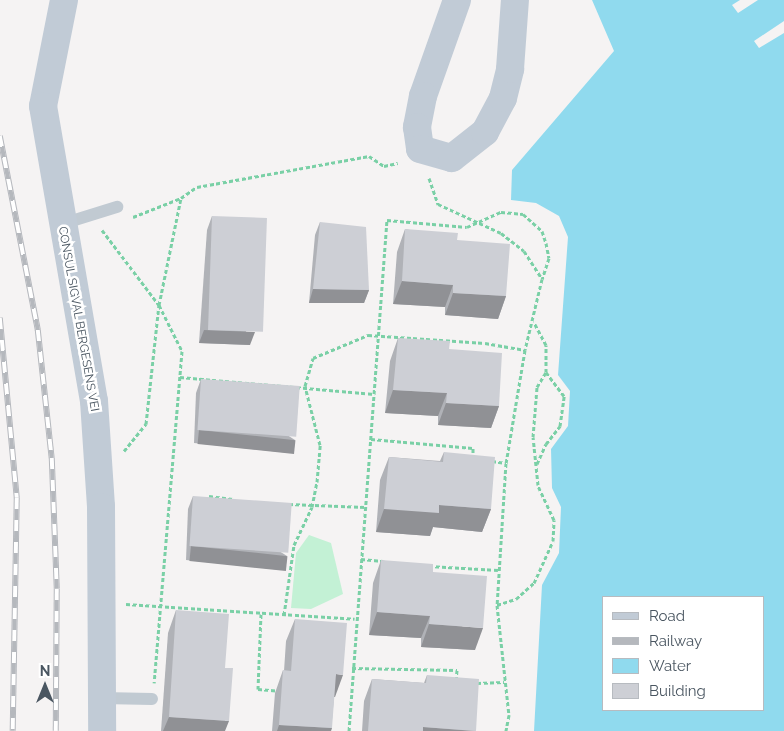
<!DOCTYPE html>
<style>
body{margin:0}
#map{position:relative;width:784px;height:731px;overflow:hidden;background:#f5f3f3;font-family:Raleway,sans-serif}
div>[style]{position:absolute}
.green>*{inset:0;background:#c3f1d5}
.water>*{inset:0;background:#90daee}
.path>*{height:3px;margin-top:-1.5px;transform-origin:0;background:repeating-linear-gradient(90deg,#7ad0a6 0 4px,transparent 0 6.5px)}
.lane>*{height:12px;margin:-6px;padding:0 6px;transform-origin:6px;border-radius:6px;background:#c1cad2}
.secondary>*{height:28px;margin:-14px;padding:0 14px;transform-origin:14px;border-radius:14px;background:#c1cbd6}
.rail>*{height:5.5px;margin-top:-2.75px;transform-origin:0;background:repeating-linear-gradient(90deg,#fff 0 11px,#b5b8bd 0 22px);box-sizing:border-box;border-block:1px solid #b5b8bd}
.wall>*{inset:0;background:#b0b2b7}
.shaded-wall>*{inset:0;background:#909195;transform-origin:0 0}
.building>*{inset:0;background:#cdcfd5;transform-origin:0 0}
span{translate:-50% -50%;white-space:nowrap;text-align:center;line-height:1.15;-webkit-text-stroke:5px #fff;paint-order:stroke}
.street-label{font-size:12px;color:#4a5661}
.legend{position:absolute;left:602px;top:596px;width:162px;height:115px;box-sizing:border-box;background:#fff;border:1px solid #b7bbc0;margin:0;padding:6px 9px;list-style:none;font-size:15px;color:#4a5661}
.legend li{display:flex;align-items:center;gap:10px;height:25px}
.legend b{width:25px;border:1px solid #b7bbc0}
.north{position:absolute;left:20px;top:661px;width:50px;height:50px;-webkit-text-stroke:4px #fff;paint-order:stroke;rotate:0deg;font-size:14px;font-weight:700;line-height:20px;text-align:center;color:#4a5661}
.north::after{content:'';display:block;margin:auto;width:18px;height:22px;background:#4a5661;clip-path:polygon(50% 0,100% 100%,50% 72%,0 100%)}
</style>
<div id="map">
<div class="green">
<div style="clip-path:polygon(309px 535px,331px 543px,343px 594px,311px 609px,291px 608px,296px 553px)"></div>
</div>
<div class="water">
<div style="clip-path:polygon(evenodd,592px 0,740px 0,732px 5px,738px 13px,758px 0,784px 0,784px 21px,754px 41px,759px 48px,784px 33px,784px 731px,534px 731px,542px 585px,559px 553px,561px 507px,552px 488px,551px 449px,568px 426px,570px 391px,558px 375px,568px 237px,559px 216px,536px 203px,511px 200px,512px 170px,614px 51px,592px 0,603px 597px,763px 597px,763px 710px,603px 710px,603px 597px)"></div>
</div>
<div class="path">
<div style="left:429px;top:178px;width:28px;rotate:71deg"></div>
<div style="left:438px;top:204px;width:69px;rotate:24.7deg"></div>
<div style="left:501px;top:233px;width:29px;rotate:38deg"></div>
<div style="left:524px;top:251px;width:33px;rotate:57deg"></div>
<div style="left:542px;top:279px;width:73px;rotate:103.5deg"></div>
<div style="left:525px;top:350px;width:115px;rotate:99.5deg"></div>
<div style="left:506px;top:463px;width:142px;rotate:93.6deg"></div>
<div style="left:497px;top:605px;width:111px;rotate:83.8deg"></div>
<div style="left:509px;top:715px;width:16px;rotate:101deg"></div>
<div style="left:133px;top:217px;width:52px;rotate:-21.6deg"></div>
<div style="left:181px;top:198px;width:19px;rotate:-35deg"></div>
<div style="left:197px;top:187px;width:175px;rotate:-10.2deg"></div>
<div style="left:369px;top:156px;width:18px;rotate:34deg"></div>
<div style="left:384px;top:166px;width:14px;rotate:-12deg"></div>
<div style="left:102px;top:230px;width:94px;rotate:52.8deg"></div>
<div style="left:159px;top:305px;width:51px;rotate:63.4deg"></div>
<div style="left:182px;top:351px;width:333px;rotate:94.8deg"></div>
<div style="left:180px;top:377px;width:195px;rotate:5deg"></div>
<div style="left:371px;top:439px;width:102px;rotate:5deg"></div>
<div style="left:473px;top:448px;width:10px;rotate:90deg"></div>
<div style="left:124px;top:451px;width:35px;rotate:-51deg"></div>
<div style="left:146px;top:424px;width:120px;rotate:-83.8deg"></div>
<div style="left:159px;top:305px;width:109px;rotate:-78.4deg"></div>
<div style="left:492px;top:461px;width:14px;rotate:8deg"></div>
<div style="left:537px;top:464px;width:22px;rotate:-66deg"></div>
<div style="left:546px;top:444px;width:23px;rotate:-52deg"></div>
<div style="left:560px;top:426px;width:30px;rotate:-82deg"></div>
<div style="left:564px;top:396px;width:30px;rotate:-127deg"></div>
<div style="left:209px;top:496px;width:24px;rotate:7deg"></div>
<div style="left:289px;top:504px;width:76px;rotate:2.3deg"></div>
<div style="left:361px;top:559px;width:22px;rotate:5deg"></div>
<div style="left:429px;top:566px;width:69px;rotate:3.3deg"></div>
<div style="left:126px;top:604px;width:229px;rotate:3.7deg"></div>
<div style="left:497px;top:605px;width:20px;rotate:-18deg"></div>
<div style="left:516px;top:599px;width:24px;rotate:-42deg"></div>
<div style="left:534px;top:583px;width:46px;rotate:-65.7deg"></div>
<div style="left:553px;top:541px;width:21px;rotate:-87deg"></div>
<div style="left:554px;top:520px;width:38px;rotate:-115deg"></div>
<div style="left:538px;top:485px;width:48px;rotate:-95.9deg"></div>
<div style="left:533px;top:437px;width:50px;rotate:-85.4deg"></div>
<div style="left:537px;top:387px;width:17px;rotate:-59deg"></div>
<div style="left:546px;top:372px;width:27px;rotate:-90deg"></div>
<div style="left:546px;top:345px;width:26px;rotate:-118deg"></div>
<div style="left:261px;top:614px;width:75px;rotate:92.3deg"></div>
<div style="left:258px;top:689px;width:21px;rotate:5deg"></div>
<div style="left:284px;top:615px;width:71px;rotate:-81.9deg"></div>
<div style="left:294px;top:545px;width:42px;rotate:-64.7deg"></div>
<div style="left:312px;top:507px;width:25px;rotate:-79deg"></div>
<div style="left:317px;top:482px;width:37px;rotate:-85deg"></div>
<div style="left:320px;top:445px;width:61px;rotate:-104.3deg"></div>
<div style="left:305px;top:386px;width:29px;rotate:-74deg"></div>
<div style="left:313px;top:358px;width:60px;rotate:-22.7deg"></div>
<div style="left:368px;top:335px;width:117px;rotate:3.9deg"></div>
<div style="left:485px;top:343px;width:41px;rotate:9.9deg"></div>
<div style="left:352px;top:668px;width:105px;rotate:1.1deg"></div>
<div style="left:457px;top:670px;width:11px;rotate:95deg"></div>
<div style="left:477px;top:683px;width:27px;rotate:-2deg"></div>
<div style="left:349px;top:731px;width:512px;rotate:-85.75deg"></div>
<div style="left:387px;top:220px;width:80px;rotate:5deg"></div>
<div style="left:467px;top:227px;width:37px;rotate:-24deg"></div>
<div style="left:501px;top:212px;width:22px;rotate:5deg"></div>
<div style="left:523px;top:214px;width:25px;rotate:42deg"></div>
<div style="left:542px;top:231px;width:13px;rotate:72deg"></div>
<div style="left:546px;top:243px;width:15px;rotate:79deg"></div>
<div style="left:549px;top:258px;width:22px;rotate:108deg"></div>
</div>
<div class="lane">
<div style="left:62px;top:224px;width:58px;rotate:-17.2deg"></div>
<div style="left:102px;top:698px;width:50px;rotate:1.1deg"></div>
</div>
<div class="secondary">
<div style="left:64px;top:0;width:108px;rotate:101.2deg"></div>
<div style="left:43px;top:106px;width:299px;rotate:80.2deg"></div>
<div style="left:94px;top:401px;width:106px;rotate:86.2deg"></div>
<div style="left:101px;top:507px;width:224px;rotate:89.7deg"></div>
<div style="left:457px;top:0;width:102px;rotate:109.5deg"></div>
<div style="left:423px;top:96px;width:32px;rotate:101deg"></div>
<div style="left:417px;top:127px;width:22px;rotate:82deg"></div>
<div style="left:420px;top:149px;width:33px;rotate:16deg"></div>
<div style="left:452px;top:158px;width:42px;rotate:-38.2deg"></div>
<div style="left:485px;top:132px;width:38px;rotate:-62deg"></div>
<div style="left:503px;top:98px;width:30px;rotate:-76deg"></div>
<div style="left:510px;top:69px;width:69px;rotate:-85.9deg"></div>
</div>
<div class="rail">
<div style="left:0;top:136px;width:198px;rotate:78.9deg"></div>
<div style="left:38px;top:330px;width:129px;rotate:83.8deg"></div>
<div style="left:52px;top:458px;width:131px;rotate:87.8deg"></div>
<div style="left:57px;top:589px;width:142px;rotate:90.4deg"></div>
<div style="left:0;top:318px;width:181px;rotate:84.6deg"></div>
<div style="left:17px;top:498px;width:233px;rotate:91deg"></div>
</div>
<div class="wall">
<div style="clip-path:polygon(212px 216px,250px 345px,199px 343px,207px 230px)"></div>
<div style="clip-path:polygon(320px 222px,369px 290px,364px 303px,309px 303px,315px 235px)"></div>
<div style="clip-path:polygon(405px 229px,457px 240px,506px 296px,498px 319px,445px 315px,445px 307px,393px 304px,397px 252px)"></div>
<div style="clip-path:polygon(398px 338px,449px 349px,499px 406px,491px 428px,438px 425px,438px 416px,385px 413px,390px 361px)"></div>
<div style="clip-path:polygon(201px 379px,295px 440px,290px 453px,194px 443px,196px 393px)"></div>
<div style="clip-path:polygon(444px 452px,491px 509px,482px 532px,433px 527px,430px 536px,376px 532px,380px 480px,389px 457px,440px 461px)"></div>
<div style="clip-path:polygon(193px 496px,287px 556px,282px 570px,186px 560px,188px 509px)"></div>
<div style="clip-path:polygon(381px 560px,433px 572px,475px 650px,421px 647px,421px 638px,369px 635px,373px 583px)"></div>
<div style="clip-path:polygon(176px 610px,225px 668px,225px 731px,161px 731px,168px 633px)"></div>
<div style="clip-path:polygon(295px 619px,335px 697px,334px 697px,331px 731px,272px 731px,275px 693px,283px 670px,284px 671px,286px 641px)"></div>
<div style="clip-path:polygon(427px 675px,476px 731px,362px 731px,364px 701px,372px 679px,424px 683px)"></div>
</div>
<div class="shaded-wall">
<div style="clip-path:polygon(402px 281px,453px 285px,445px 307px,393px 304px)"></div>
<div style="clip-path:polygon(313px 289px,369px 290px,364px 303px,309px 303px)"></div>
<div style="clip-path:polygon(453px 293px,506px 296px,498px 319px,445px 315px)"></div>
<div style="clip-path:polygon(204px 330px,255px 332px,250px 345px,199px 343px)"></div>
<div style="clip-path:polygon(393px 390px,447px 393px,438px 416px,385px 413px)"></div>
<div style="clip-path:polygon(446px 403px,499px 406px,491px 428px,438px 425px)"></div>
<div style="left:199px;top:430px;width:97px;height:14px;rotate:6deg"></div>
<div style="clip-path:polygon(439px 505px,491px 509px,482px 532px,433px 527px,430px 536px,376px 532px,384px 509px)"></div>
<div style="left:191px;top:546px;width:97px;height:15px;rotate:6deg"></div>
<div style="clip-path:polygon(377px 612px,430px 616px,421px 638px,369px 635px)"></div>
<div style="clip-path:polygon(429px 624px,483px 628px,475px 650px,421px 647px)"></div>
<div style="clip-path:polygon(336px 674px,343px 675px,335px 697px,327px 697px)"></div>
<div style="clip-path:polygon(169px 717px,229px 721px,225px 731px,163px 731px)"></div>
<div style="clip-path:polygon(279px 725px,332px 728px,331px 731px,277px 731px)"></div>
<div style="clip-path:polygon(423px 727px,473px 731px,422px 731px)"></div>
</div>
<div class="building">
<div style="left:212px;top:216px;width:55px;height:114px;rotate:2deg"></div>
<div style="clip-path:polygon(320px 222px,366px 227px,369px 290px,313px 289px)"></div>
<div style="clip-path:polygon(405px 229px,458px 233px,457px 240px,510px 244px,506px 296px,453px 293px,453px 285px,402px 281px)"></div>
<div style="clip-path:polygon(398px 338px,450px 341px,449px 349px,502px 353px,499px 406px,446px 403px,447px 393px,393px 390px)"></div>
<div style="left:201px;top:379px;width:99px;height:51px;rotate:4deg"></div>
<div style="clip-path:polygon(444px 452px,495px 457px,491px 509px,439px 505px,439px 513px,384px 509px,389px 457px,443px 462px)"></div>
<div style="left:193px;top:496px;width:99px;height:50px;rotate:4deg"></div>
<div style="clip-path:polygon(381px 560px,433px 564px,433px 572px,487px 576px,483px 628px,429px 624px,430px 616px,377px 612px)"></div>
<div style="clip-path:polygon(176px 610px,229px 614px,225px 668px,233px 668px,229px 721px,169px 717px)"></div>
<div style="clip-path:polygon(295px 619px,347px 623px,343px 675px,336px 674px,332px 728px,279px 725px,283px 670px,291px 671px)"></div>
<div style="clip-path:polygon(427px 675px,479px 679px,476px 731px,423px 727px,423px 731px,368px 731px,372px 679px,426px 683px)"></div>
</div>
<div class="street-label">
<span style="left:78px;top:319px;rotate:80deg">CONSUL SIGVAL BERGESENS VEI</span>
</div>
<ul class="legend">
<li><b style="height:6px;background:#c1cbd6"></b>Road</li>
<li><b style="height:6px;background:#b5b8bd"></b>Railway</li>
<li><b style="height:14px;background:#90daee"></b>Water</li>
<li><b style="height:14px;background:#cdcfd5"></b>Building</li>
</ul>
<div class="north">N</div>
</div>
